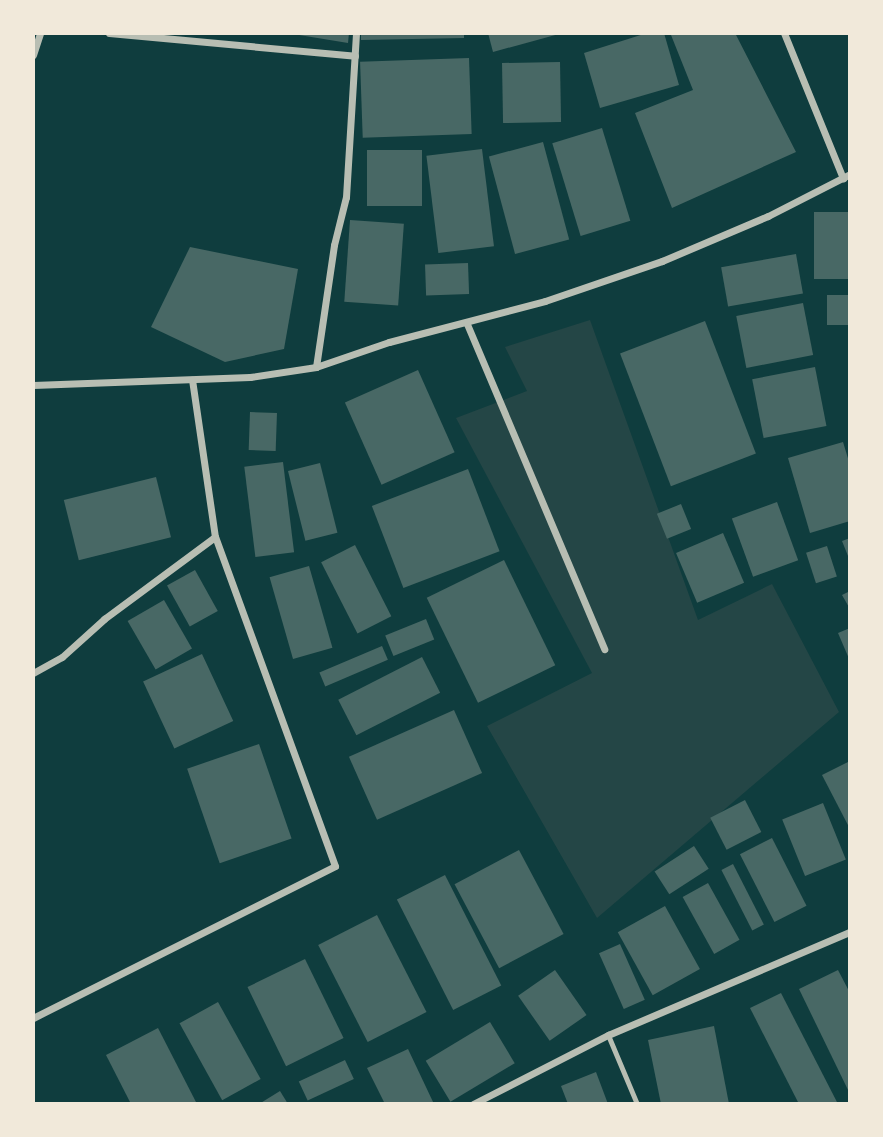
<!DOCTYPE html>
<style>
body{margin:0}
#map{position:relative;width:883px;height:1137px;overflow:hidden;background:#0f3d3e;font-family:"IBM Plex Sans",sans-serif}
div>[style]{position:absolute}
.green>*{inset:0;background:#244646}
.building>*{inset:0;background:#486865;transform-origin:0 0}
.service>*{height:5px;margin:-2.5px;padding:0 2.5px;transform-origin:2.5px;border-radius:2.5px;background:#b8beb3}
.minor>*{height:7px;margin:-3.5px;padding:0 3.5px;transform-origin:3.5px;border-radius:3.5px;background:#b8beb3}
span{translate:-50% -50%;white-space:nowrap;text-align:center;line-height:1.15;-webkit-text-stroke:5px #f1e9da;paint-order:stroke}
.frame{position:absolute;inset:0;border:35px solid #f1e9da;pointer-events:none}
</style>
<div id="map">
<div class="green">
<div style="clip-path:polygon(590px 320px,698px 620px,772px 584px,839px 712px,597px 918px,487px 726px,592px 673px,456px 418px,527px 391px,505px 347px)"></div>
</div>
<div class="building">
<div style="clip-path:polygon(287px 33px,349px 33px,348px 43px)"></div>
<div style="clip-path:polygon(361px 33px,464px 33px,464px 38px,361px 40px)"></div>
<div style="clip-path:polygon(488px 33px,559px 33px,559px 34px,493px 52px)"></div>
<div style="clip-path:polygon(647px 33px,664px 33px,679px 85px,600px 108px,584px 53px)"></div>
<div style="clip-path:polygon(675px 33px,735px 33px,796px 152px,672px 208px,635px 113px,693px 90px,671px 35px)"></div>
<div style="left:469px;top:58px;width:76px;height:109px;rotate:88deg"></div>
<div style="left:560px;top:62px;width:60px;height:58px;rotate:89deg"></div>
<div style="left:602px;top:128px;width:97px;height:52px;rotate:73deg"></div>
<div style="left:543px;top:142px;width:101px;height:56px;rotate:75deg"></div>
<div style="left:482px;top:149px;width:98px;height:56px;rotate:83deg"></div>
<div style="left:367px;top:150px;width:55px;height:56px"></div>
<div style="left:850px;top:212px;width:67px;height:36px;rotate:90deg"></div>
<div style="left:350px;top:220px;width:54px;height:82px;rotate:4deg"></div>
<div style="clip-path:polygon(190px 247px,298px 269px,284px 349px,225px 362px,151px 327px)"></div>
<div style="left:796px;top:254px;width:40px;height:76px;rotate:80deg"></div>
<div style="left:468px;top:263px;width:31px;height:43px;rotate:88deg"></div>
<div style="left:850px;top:295px;width:30px;height:23px;rotate:90deg"></div>
<div style="left:803px;top:303px;width:53px;height:68px;rotate:79deg"></div>
<div style="left:705px;top:321px;width:142px;height:91px;rotate:69deg"></div>
<div style="left:815px;top:367px;width:60px;height:64px;rotate:79deg"></div>
<div style="left:418px;top:370px;width:90px;height:80px;rotate:66deg"></div>
<div style="left:250px;top:412px;width:27px;height:38px;rotate:2deg"></div>
<div style="clip-path:polygon(843px 442px,850px 465px,850px 521px,810px 533px,788px 458px)"></div>
<div style="left:283px;top:462px;width:91px;height:39px;rotate:83deg"></div>
<div style="left:320px;top:463px;width:72px;height:33px;rotate:76deg"></div>
<div style="left:468px;top:469px;width:88px;height:103px;rotate:69deg"></div>
<div style="left:156px;top:477px;width:62px;height:95px;rotate:76deg"></div>
<div style="left:777px;top:502px;width:62px;height:48px;rotate:70deg"></div>
<div style="left:681px;top:504px;width:27px;height:26px;rotate:68deg"></div>
<div style="left:723px;top:533px;width:54px;height:51px;rotate:67deg"></div>
<div style="clip-path:polygon(850px 538px,850px 561px,842px 541px)"></div>
<div style="left:355px;top:545px;width:80px;height:38px;rotate:63deg"></div>
<div style="left:827px;top:546px;width:32px;height:22px;rotate:72deg"></div>
<div style="left:504px;top:560px;width:117px;height:86px;rotate:64deg"></div>
<div style="left:309px;top:566px;width:85px;height:41px;rotate:74deg"></div>
<div style="left:195px;top:570px;width:47px;height:32px;rotate:61deg"></div>
<div style="clip-path:polygon(850px 591px,850px 609px,842px 595px)"></div>
<div style="left:164px;top:600px;width:56px;height:42px;rotate:60deg"></div>
<div style="left:426px;top:619px;width:22px;height:44px;rotate:68deg"></div>
<div style="clip-path:polygon(850px 628px,850px 661px,838px 633px)"></div>
<div style="left:382px;top:646px;width:15px;height:68px;rotate:67deg"></div>
<div style="left:202px;top:654px;width:74px;height:65px;rotate:65deg"></div>
<div style="left:422px;top:657px;width:40px;height:94px;rotate:63deg"></div>
<div style="left:454px;top:710px;width:69px;height:115px;rotate:66deg"></div>
<div style="left:259px;top:744px;width:100px;height:76px;rotate:71deg"></div>
<div style="clip-path:polygon(850px 761px,850px 829px,822px 775px)"></div>
<div style="left:745px;top:800px;width:36px;height:39px;rotate:63deg"></div>
<div style="left:823px;top:803px;width:61px;height:44px;rotate:68deg"></div>
<div style="left:772px;top:838px;width:76px;height:36px;rotate:63deg"></div>
<div style="left:694px;top:846px;width:27px;height:47px;rotate:57deg"></div>
<div style="left:519px;top:850px;width:95px;height:73px;rotate:62deg"></div>
<div style="left:733px;top:864px;width:68px;height:13px;rotate:63deg"></div>
<div style="left:445px;top:875px;width:124px;height:54px;rotate:63deg"></div>
<div style="left:708px;top:883px;width:65px;height:29px;rotate:61deg"></div>
<div style="left:665px;top:906px;width:72px;height:54px;rotate:61deg"></div>
<div style="left:377px;top:915px;width:109px;height:66px;rotate:63deg"></div>
<div style="left:620px;top:944px;width:61px;height:23px;rotate:66deg"></div>
<div style="left:305px;top:959px;width:88px;height:64px;rotate:64deg"></div>
<div style="left:555px;top:970px;width:55px;height:45px;rotate:55deg"></div>
<div style="clip-path:polygon(838px 970px,850px 993px,850px 1094px,799px 989px)"></div>
<div style="clip-path:polygon(781px 993px,838px 1104px,799px 1104px,750px 1008px)"></div>
<div style="left:218px;top:1002px;width:88px;height:44px;rotate:61deg"></div>
<div style="left:490px;top:1022px;width:48px;height:75px;rotate:59deg"></div>
<div style="clip-path:polygon(714px 1026px,729px 1104px,661px 1104px,648px 1040px)"></div>
<div style="clip-path:polygon(158px 1028px,197px 1104px,131px 1104px,106px 1055px)"></div>
<div style="clip-path:polygon(408px 1049px,434px 1104px,385px 1104px,367px 1068px)"></div>
<div style="left:345px;top:1060px;width:21px;height:51px;rotate:65deg"></div>
<div style="clip-path:polygon(596px 1072px,608px 1104px,568px 1104px,561px 1086px)"></div>
<div style="clip-path:polygon(280px 1091px,288px 1104px,259px 1104px)"></div>
</div>
<div class="service">
<div style="left:608px;top:1035px;width:75px;rotate:67.2deg"></div>
</div>
<div class="minor">
<div style="left:109px;top:33px;width:247px;rotate:5.3deg"></div>
<div style="left:784px;top:33px;width:157px;rotate:67.9deg"></div>
<div style="left:33px;top:55px;width:23px;rotate:-72deg"></div>
<div style="left:467px;top:324px;width:353px;rotate:67.1deg"></div>
<div style="left:316px;top:367px;width:123px;rotate:-81.6deg"></div>
<div style="left:334px;top:245px;width:49px;rotate:-76deg"></div>
<div style="left:346px;top:197px;width:164px;rotate:-86.5deg"></div>
<div style="left:33px;top:385px;width:217px;rotate:-2.1deg"></div>
<div style="left:250px;top:377px;width:67px;rotate:-8.6deg"></div>
<div style="left:316px;top:367px;width:77px;rotate:-18.9deg"></div>
<div style="left:389px;top:342px;width:161px;rotate:-14.7deg"></div>
<div style="left:545px;top:301px;width:124px;rotate:-18.9deg"></div>
<div style="left:662px;top:261px;width:115px;rotate:-23deg"></div>
<div style="left:768px;top:216px;width:92px;rotate:-27.1deg"></div>
<div style="left:33px;top:673px;width:33px;rotate:-29deg"></div>
<div style="left:62px;top:657px;width:57px;rotate:-42.1deg"></div>
<div style="left:104px;top:619px;width:138px;rotate:-36.5deg"></div>
<div style="left:33px;top:1018px;width:338px;rotate:-26.7deg"></div>
<div style="left:335px;top:866px;width:350px;rotate:-110deg"></div>
<div style="left:215px;top:537px;width:159px;rotate:-98.3deg"></div>
<div style="left:473px;top:1104px;width:152px;rotate:-27.1deg"></div>
<div style="left:608px;top:1035px;width:263px;rotate:-23.1deg"></div>
</div>
<div class="frame"></div>
</div>
